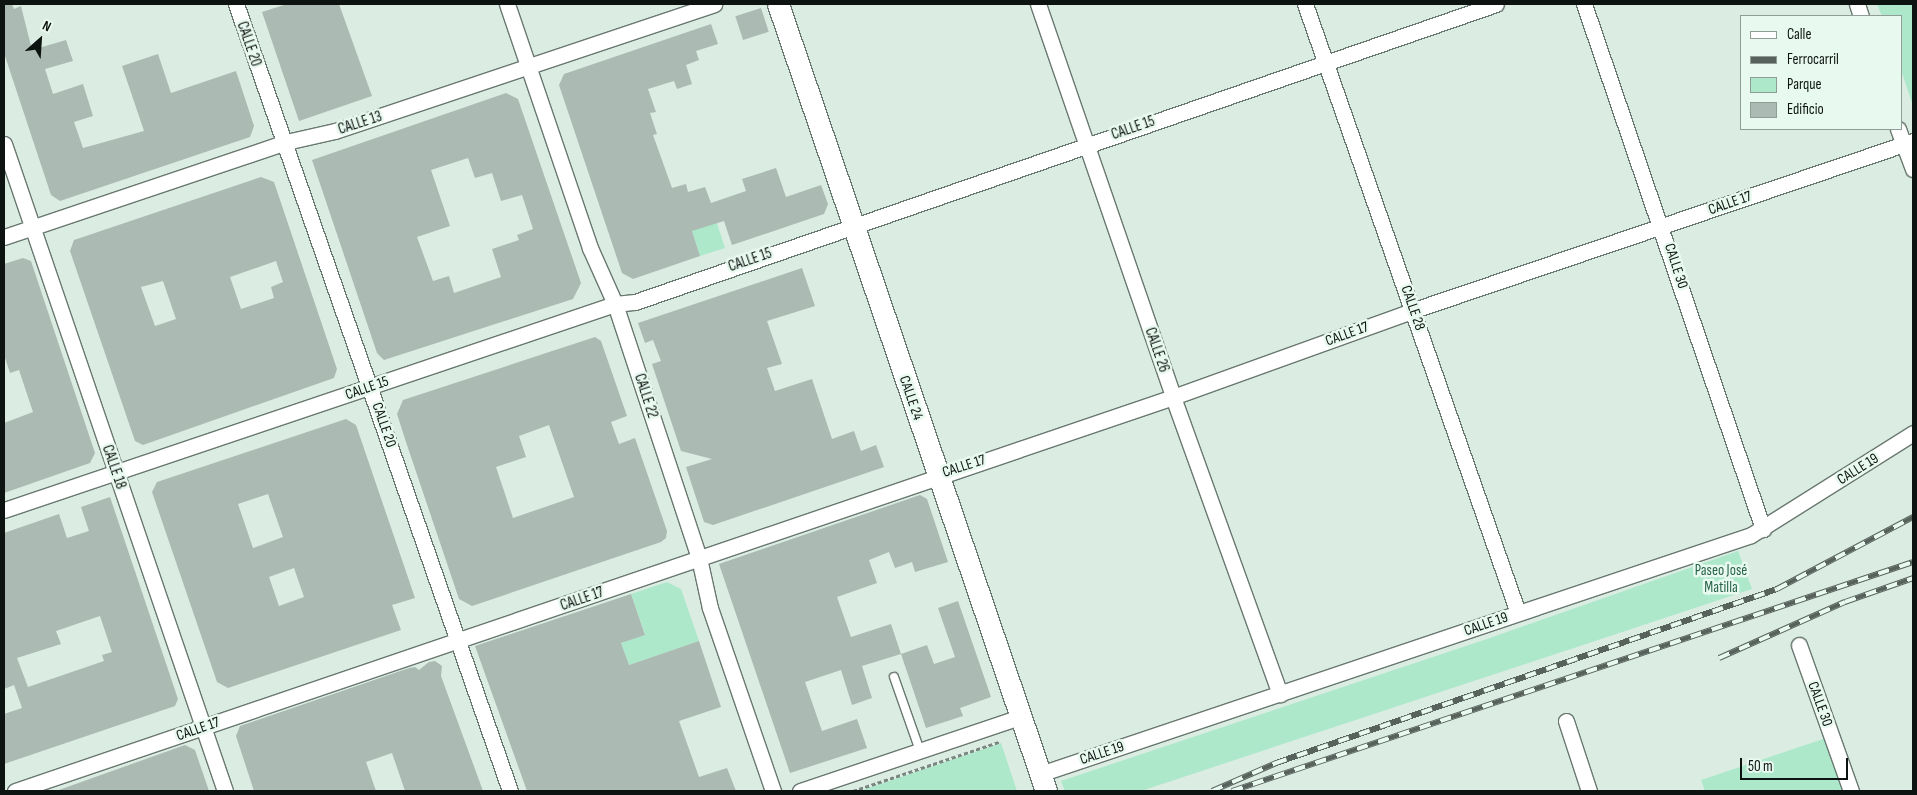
<!DOCTYPE html>
<meta charset="utf-8">
<style>
body{margin:0}
#map{position:relative;width:1917px;height:795px;overflow:hidden;background:#dbece3;font-family:"Sofia Sans Condensed",sans-serif}
div>[style]{position:absolute}
.green>*{inset:0;background:#ade8cb}
.building>*{inset:0;background:#abbbb3;transform-origin:0 0}
.path>*{height:2.5px;margin-top:-1.25px;transform-origin:0;background:repeating-linear-gradient(90deg,#7b8781 0 4px,transparent 0 6.5px)}
.roads{filter:drop-shadow(1px 0 #697870) drop-shadow(-1px 0 #697870) drop-shadow(0 1px #697870) drop-shadow(0 -1px #697870)}
.lane>*{height:8px;margin:-4px;padding:0 4px;transform-origin:4px;border-radius:4px;background:#fff}
.street>*{height:15px;margin:-7.5px;padding:0 7.5px;transform-origin:7.5px;border-radius:7.5px;background:#fff}
.secondary>*{height:21px;margin:-10.5px;padding:0 10.5px;transform-origin:10.5px;border-radius:10.5px;background:#fff}
.rail>*{height:5.5px;margin-top:-2.75px;transform-origin:0;background:repeating-linear-gradient(90deg,#e8f9f0 0 11px,#58625d 0 22px);box-sizing:border-box;border-block:1px solid #58625d}
span{translate:-50% -50%;white-space:nowrap;text-align:center;line-height:1.15;-webkit-text-stroke:5px #e8f9f0;paint-order:stroke}
.street-label{font-size:15px;color:#0d1310}
.park-label{font-size:15px;color:#27634a}
.frame{position:absolute;inset:0;border:5px solid #0d1310;pointer-events:none}
.legend{position:absolute;left:1740px;top:15px;width:162px;height:115px;box-sizing:border-box;background:#e8f9f0;border:1px solid #909d96;margin:0;padding:6px 9px;list-style:none;font-size:15px;color:#0d1310}
.legend li{display:flex;align-items:center;gap:10px;height:25px}
.legend b{width:25px;border:1px solid #909d96}
.north{position:absolute;left:15px;top:15px;width:50px;height:50px;-webkit-text-stroke:4px #e8f9f0;paint-order:stroke;rotate:26deg;font-size:14px;font-weight:700;line-height:20px;text-align:center;color:#0d1310}
.north::after{content:'';display:block;margin:auto;width:18px;height:22px;background:#0d1310;clip-path:polygon(50% 0,100% 100%,50% 72%,0 100%)}
.scale{position:absolute;left:1740px;top:758px;width:108px;height:22px;box-sizing:border-box;border:2px solid #0d1310;border-top:0;padding-left:6px;font-size:15px;line-height:18px;white-space:nowrap;color:#0d1310;-webkit-text-stroke:4px #e8f9f0;paint-order:stroke}
</style>
<div id="map">
<div class="green">
<div style="clip-path:polygon(1877px 4px,1913px 4px,1913px 106px,1901px 70px,1901px 16px,1882px 16px)"></div>
<div style="clip-path:polygon(715px 217px,725px 248px,700px 256px,692px 231px)"></div>
<div style="clip-path:polygon(1738px 551px,1752px 589px,1141px 791px,1065px 791px,1061px 781px,1487px 639px)"></div>
<div style="clip-path:polygon(667px 582px,681px 589px,699px 641px,629px 665px,621px 643px,645px 634px,631px 594px)"></div>
<div style="clip-path:polygon(1826px 738px,1844px 791px,1705px 791px,1701px 780px)"></div>
<div style="clip-path:polygon(1001px 743px,1017px 791px,860px 791px)"></div>
</div>
<div class="building">
<div style="clip-path:polygon(4px 4px,12px 4px,14px 9px,21px 6px,32px 50px,66px 40px,73px 61px,45px 69px,53px 94px,83px 84px,93px 116px,74px 122px,83px 148px,144px 131px,122px 66px,158px 54px,171px 93px,236px 71px,254px 126px,250px 137px,60px 201px,51px 195px,4px 53px)"></div>
<div style="clip-path:polygon(287px 4px,339px 4px,372px 96px,299px 121px,262px 12px)"></div>
<div style="left:761px;top:8px;width:25px;height:27px;rotate:72deg"></div>
<div style="clip-path:polygon(711px 24px,718px 44px,696px 51px,699px 60px,686px 65px,692px 84px,677px 89px,674px 81px,648px 89px,656px 112px,650px 113px,657px 134px,653px 135px,672px 188px,686px 184px,688px 192px,705px 187px,711px 203px,746px 191px,742px 179px,776px 168px,786px 197px,821px 185px,828px 204px,824px 214px,732px 245px,724px 221px,692px 231px,700px 256px,633px 279px,622px 273px,559px 85px,564px 74px)"></div>
<div style="clip-path:polygon(evenodd,506px 93px,518px 99px,581px 283px,573px 299px,384px 360px,377px 353px,312px 160px,506px 93px,468px 158px,475px 178px,492px 173px,501px 201px,522px 195px,533px 229px,517px 235px,519px 240px,492px 249px,501px 277px,454px 293px,449px 276px,433px 281px,417px 237px,450px 226px,431px 170px,468px 158px)"></div>
<div style="clip-path:polygon(evenodd,261px 177px,274px 182px,337px 369px,334px 378px,143px 445px,135px 441px,70px 251px,74px 240px,261px 177px,276px 261px,283px 282px,271px 287px,274px 298px,241px 309px,230px 277px,276px 261px,261px 177px,163px 281px,176px 319px,155px 326px,141px 287px,163px 281px)"></div>
<div style="clip-path:polygon(23px 258px,31px 261px,95px 453px,90px 463px,4px 493px,4px 423px,33px 412px,19px 370px,10px 373px,4px 355px,4px 264px)"></div>
<div style="clip-path:polygon(802px 268px,815px 306px,767px 321px,782px 364px,767px 368px,775px 391px,812px 379px,832px 439px,854px 431px,861px 451px,876px 445px,884px 467px,713px 525px,704px 522px,686px 467px,712px 459px,681px 451px,652px 364px,661px 361px,653px 340px,645px 343px,638px 323px)"></div>
<div style="clip-path:polygon(evenodd,595px 337px,601px 341px,627px 416px,611px 422px,619px 444px,635px 438px,667px 531px,666px 538px,661px 542px,472px 606px,459px 599px,406px 442px,397px 414px,403px 400px,595px 337px,549px 425px,574px 497px,513px 518px,496px 467px,526px 457px,519px 436px,549px 425px)"></div>
<div style="clip-path:polygon(evenodd,346px 419px,356px 425px,415px 598px,392px 605px,401px 630px,228px 688px,217px 682px,152px 492px,157px 482px,346px 419px,268px 494px,283px 537px,253px 548px,238px 504px,268px 494px,346px 419px,294px 568px,304px 597px,279px 606px,269px 577px,294px 568px)"></div>
<div style="clip-path:polygon(920px 495px,927px 499px,948px 562px,915px 572px,912px 562px,895px 568px,889px 552px,869px 560px,877px 583px,837px 597px,851px 637px,891px 624px,901px 654px,862px 666px,872px 698px,852px 705px,841px 670px,805px 682px,822px 731px,857px 719px,867px 748px,790px 773px,719px 564px)"></div>
<div style="clip-path:polygon(evenodd,110px 497px,178px 699px,175px 706px,4px 764px,4px 714px,22px 708px,14px 685px,4px 689px,4px 533px,59px 514px,67px 538px,89px 531px,81px 507px,110px 497px,100px 616px,112px 652px,102px 655px,104px 661px,28px 687px,17px 658px,61px 644px,56px 631px,100px 616px)"></div>
<div style="clip-path:polygon(631px 594px,645px 635px,621px 643px,629px 665px,699px 641px,721px 707px,679px 721px,699px 777px,727px 768px,736px 791px,527px 791px,475px 646px)"></div>
<div style="clip-path:polygon(958px 601px,991px 697px,960px 708px,963px 716px,926px 728px,901px 654px,927px 645px,934px 664px,955px 657px,938px 608px)"></div>
<div style="clip-path:polygon(429px 662px,435px 661px,442px 666px,441px 676px,483px 791px,405px 791px,392px 753px,366px 762px,376px 791px,254px 791px,236px 736px,240px 726px,409px 668px,415px 667px,419px 670px)"></div>
<div style="clip-path:polygon(185px 745px,195px 750px,209px 791px,56px 791px)"></div>
</div>
<div class="path">
<div style="left:853px;top:791px;width:154px;rotate:-18.6deg"></div>
</div>
<div class="roads">
<div class="lane">
<div style="left:894px;top:677px;width:78px;rotate:70.6deg"></div>
</div>
<div class="street">
<div style="left:236px;top:4px;width:833px;rotate:70.8deg"></div>
<div style="left:507px;top:4px;width:258px;rotate:71.2deg"></div>
<div style="left:590px;top:248px;width:61px;rotate:65.9deg"></div>
<div style="left:615px;top:304px;width:268px;rotate:71.7deg"></div>
<div style="left:699px;top:558px;width:51px;rotate:77.6deg"></div>
<div style="left:710px;top:608px;width:194px;rotate:71deg"></div>
<div style="left:1038px;top:4px;width:416px;rotate:71deg"></div>
<div style="left:1173px;top:397px;width:316px;rotate:70.2deg"></div>
<div style="left:1305px;top:4px;width:645px;rotate:70.72deg"></div>
<div style="left:1584px;top:4px;width:555px;rotate:71.17deg"></div>
<div style="left:1857px;top:4px;width:13px;rotate:72deg"></div>
<div style="left:1898px;top:129px;width:43px;rotate:69.4deg"></div>
<div style="left:4px;top:144px;width:684px;rotate:71.14deg"></div>
<div style="left:4px;top:237px;width:298px;rotate:-18.6deg"></div>
<div style="left:286px;top:142px;width:50px;rotate:-12.7deg"></div>
<div style="left:335px;top:131px;width:400px;rotate:-18.5deg"></div>
<div style="left:4px;top:510px;width:645px;rotate:-18.63deg"></div>
<div style="left:615px;top:304px;width:20px;rotate:-6deg"></div>
<div style="left:635px;top:302px;width:911px;rotate:-19.09deg"></div>
<div style="left:1799px;top:645px;width:155px;rotate:70.4deg"></div>
<div style="left:1566px;top:721px;width:74px;rotate:71.8deg"></div>
<div style="left:1040px;top:774px;width:750px;rotate:-18.58deg"></div>
<div style="left:1751px;top:535px;width:191px;rotate:-32.2deg"></div>
<div style="left:15px;top:791px;width:1223px;rotate:-18.79deg"></div>
<div style="left:1173px;top:397px;width:256px;rotate:-19.8deg"></div>
<div style="left:1414px;top:310px;width:527px;rotate:-18.71deg"></div>
<div style="left:800px;top:791px;width:232px;rotate:-18.6deg"></div>
</div>
<div class="secondary">
<div style="left:778px;top:4px;width:831px;rotate:71.19deg"></div>
</div>
</div>
<div class="rail">
<div style="left:1719px;top:658px;width:138px;rotate:-24deg"></div>
<div style="left:1845px;top:602px;width:72px;rotate:-19.4deg"></div>
<div style="left:1212px;top:791px;width:70px;rotate:-23.6deg"></div>
<div style="left:1276px;top:763px;width:530px;rotate:-19.15deg"></div>
<div style="left:1777px;top:589px;width:154px;rotate:-27.9deg"></div>
<div style="left:1232px;top:791px;width:718px;rotate:-18.59deg"></div>
</div>
<div class="street-label">
<span style="left:249px;top:44px;rotate:71deg">CALLE 20</span>
<span style="left:360px;top:123px;rotate:-18deg">CALLE 13</span>
<span style="left:1133px;top:128px;rotate:-19deg">CALLE 15</span>
<span style="left:1730px;top:203px;rotate:-19deg">CALLE 17</span>
<span style="left:750px;top:260px;rotate:-19deg">CALLE 15</span>
<span style="left:1676px;top:266px;rotate:72deg">CALLE 30</span>
<span style="left:1413px;top:308px;rotate:71deg">CALLE 28</span>
<span style="left:1347px;top:334px;rotate:-20deg">CALLE 17</span>
<span style="left:1157px;top:350px;rotate:71deg">CALLE 26</span>
<span style="left:367px;top:388px;rotate:-19deg">CALLE 15</span>
<span style="left:646px;top:396px;rotate:72deg">CALLE 22</span>
<span style="left:911px;top:398px;rotate:71deg">CALLE 24</span>
<span style="left:384px;top:425px;rotate:71deg">CALLE 20</span>
<span style="left:964px;top:466px;rotate:-18deg">CALLE 17</span>
<span style="left:114px;top:467px;rotate:71deg">CALLE 18</span>
<span style="left:1858px;top:469px;rotate:-32deg">CALLE 19</span>
<span style="left:582px;top:599px;rotate:-19deg">CALLE 17</span>
<span style="left:1486px;top:624px;rotate:-19deg">CALLE 19</span>
<span style="left:1820px;top:704px;rotate:70deg">CALLE 30</span>
<span style="left:198px;top:729px;rotate:-19deg">CALLE 17</span>
<span style="left:1102px;top:753px;rotate:-18deg">CALLE 19</span>
</div>
<div class="park-label">
<span style="left:1721px;top:579px">Paseo José<br>Matilla</span>
</div>
<div class="frame"></div>
<ul class="legend">
<li><b style="height:6px;background:#fff"></b>Calle</li>
<li><b style="height:6px;background:#58625d"></b>Ferrocarril</li>
<li><b style="height:14px;background:#ade8cb"></b>Parque</li>
<li><b style="height:14px;background:#abbbb3"></b>Edificio</li>
</ul>
<div class="north">N</div>
<div class="scale">50 m</div>
</div>
